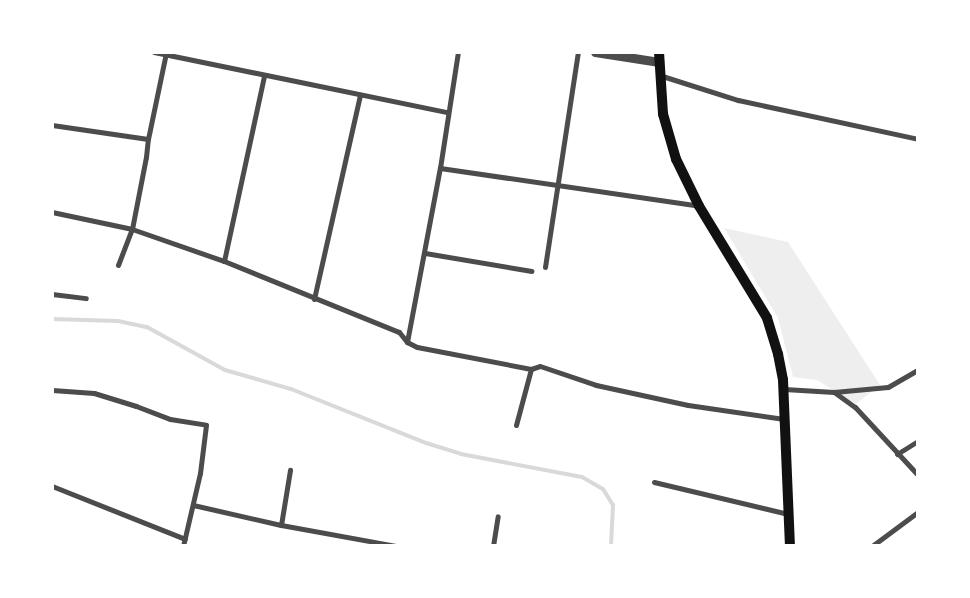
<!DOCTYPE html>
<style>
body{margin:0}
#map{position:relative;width:970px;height:598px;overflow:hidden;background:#fff;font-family:"Fira Sans",sans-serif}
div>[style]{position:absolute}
.green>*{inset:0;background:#eee}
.stream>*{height:4px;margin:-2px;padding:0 2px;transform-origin:2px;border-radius:2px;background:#d9d9d9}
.minor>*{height:5px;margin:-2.5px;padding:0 2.5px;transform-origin:2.5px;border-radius:2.5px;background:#4c4c4c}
.tertiary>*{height:9px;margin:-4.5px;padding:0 4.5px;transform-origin:4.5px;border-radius:4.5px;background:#4c4c4c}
.secondary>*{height:10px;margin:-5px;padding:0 5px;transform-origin:5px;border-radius:5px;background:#111}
span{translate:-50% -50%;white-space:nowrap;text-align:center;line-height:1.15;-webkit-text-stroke:4.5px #fff;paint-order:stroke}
.frame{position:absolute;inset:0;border:54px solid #fff;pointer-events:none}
</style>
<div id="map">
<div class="green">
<div style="clip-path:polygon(724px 228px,788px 242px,880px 385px,856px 404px,817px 380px,793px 377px,778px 318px)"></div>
</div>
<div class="stream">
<div style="left:52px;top:319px;width:66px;rotate:1.7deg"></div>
<div style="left:118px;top:321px;width:30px;rotate:12deg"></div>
<div style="left:147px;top:327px;width:89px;rotate:28.9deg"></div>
<div style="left:225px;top:370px;width:69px;rotate:16.1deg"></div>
<div style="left:291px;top:389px;width:145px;rotate:21.8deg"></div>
<div style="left:426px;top:443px;width:37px;rotate:17deg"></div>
<div style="left:461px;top:454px;width:123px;rotate:10.8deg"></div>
<div style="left:582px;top:477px;width:24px;rotate:30deg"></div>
<div style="left:603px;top:489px;width:19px;rotate:58deg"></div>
<div style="left:613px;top:505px;width:41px;rotate:92.8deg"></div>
</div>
<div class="minor">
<div style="left:154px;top:52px;width:299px;rotate:11.6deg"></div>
<div style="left:659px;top:75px;width:83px;rotate:17.6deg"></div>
<div style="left:738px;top:100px;width:184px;rotate:12.2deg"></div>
<div style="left:52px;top:125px;width:97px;rotate:8.3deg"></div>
<div style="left:440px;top:168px;width:262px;rotate:8.3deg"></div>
<div style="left:52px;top:212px;width:82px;rotate:12deg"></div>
<div style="left:132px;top:229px;width:97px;rotate:19.2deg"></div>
<div style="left:224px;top:261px;width:189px;rotate:22.1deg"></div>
<div style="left:399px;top:332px;width:13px;rotate:51deg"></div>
<div style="left:407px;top:342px;width:11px;rotate:27deg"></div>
<div style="left:417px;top:347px;width:116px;rotate:10.9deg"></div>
<div style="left:531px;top:369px;width:9px;rotate:-18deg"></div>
<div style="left:540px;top:366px;width:59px;rotate:18.7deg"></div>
<div style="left:596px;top:385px;width:94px;rotate:12.3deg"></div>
<div style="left:688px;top:405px;width:97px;rotate:8.3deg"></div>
<div style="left:425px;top:253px;width:108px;rotate:9.6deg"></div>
<div style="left:224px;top:261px;width:189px;rotate:-77.8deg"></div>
<div style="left:118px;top:265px;width:39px;rotate:-69deg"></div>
<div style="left:132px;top:229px;width:73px;rotate:-79deg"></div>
<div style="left:146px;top:157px;width:18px;rotate:-84deg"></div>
<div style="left:148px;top:139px;width:88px;rotate:-78.2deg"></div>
<div style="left:545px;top:267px;width:218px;rotate:-81.3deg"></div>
<div style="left:52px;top:294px;width:34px;rotate:7deg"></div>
<div style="left:314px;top:299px;width:209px;rotate:-77.3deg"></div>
<div style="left:407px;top:342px;width:177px;rotate:-79.3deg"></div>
<div style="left:440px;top:168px;width:117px;rotate:-81.2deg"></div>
<div style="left:784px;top:389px;width:50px;rotate:3.4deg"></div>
<div style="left:834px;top:392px;width:26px;rotate:36deg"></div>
<div style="left:855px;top:407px;width:93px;rotate:47.2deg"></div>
<div style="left:52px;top:390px;width:42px;rotate:4.1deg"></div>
<div style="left:94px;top:393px;width:44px;rotate:17.2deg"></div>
<div style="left:136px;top:406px;width:36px;rotate:21deg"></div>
<div style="left:170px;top:419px;width:36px;rotate:9deg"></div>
<div style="left:206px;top:425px;width:48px;rotate:97.1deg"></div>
<div style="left:200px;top:473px;width:75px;rotate:103.1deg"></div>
<div style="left:834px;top:392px;width:54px;rotate:-5.3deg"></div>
<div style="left:888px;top:387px;width:34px;rotate:-30deg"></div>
<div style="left:516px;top:425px;width:58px;rotate:-75deg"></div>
<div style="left:897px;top:454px;width:25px;rotate:-32deg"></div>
<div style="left:654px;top:482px;width:138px;rotate:13.4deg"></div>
<div style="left:52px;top:486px;width:143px;rotate:21.7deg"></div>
<div style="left:193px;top:505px;width:90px;rotate:12.8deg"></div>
<div style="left:281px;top:525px;width:118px;rotate:10.3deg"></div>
<div style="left:281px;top:525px;width:56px;rotate:-80.7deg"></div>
<div style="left:493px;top:546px;width:30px;rotate:-81deg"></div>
<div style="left:872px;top:546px;width:57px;rotate:-36.5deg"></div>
</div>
<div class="tertiary">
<div style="left:595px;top:52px;width:65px;rotate:8.9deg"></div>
</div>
<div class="secondary">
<div style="left:659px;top:52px;width:62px;rotate:86.3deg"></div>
<div style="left:663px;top:114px;width:47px;rotate:73.9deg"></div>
<div style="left:676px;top:159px;width:52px;rotate:63.9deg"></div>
<div style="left:699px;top:206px;width:131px;rotate:58.7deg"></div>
<div style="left:767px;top:318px;width:38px;rotate:73deg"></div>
<div style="left:778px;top:354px;width:26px;rotate:79deg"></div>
<div style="left:783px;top:380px;width:166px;rotate:87.6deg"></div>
</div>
<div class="frame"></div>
</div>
